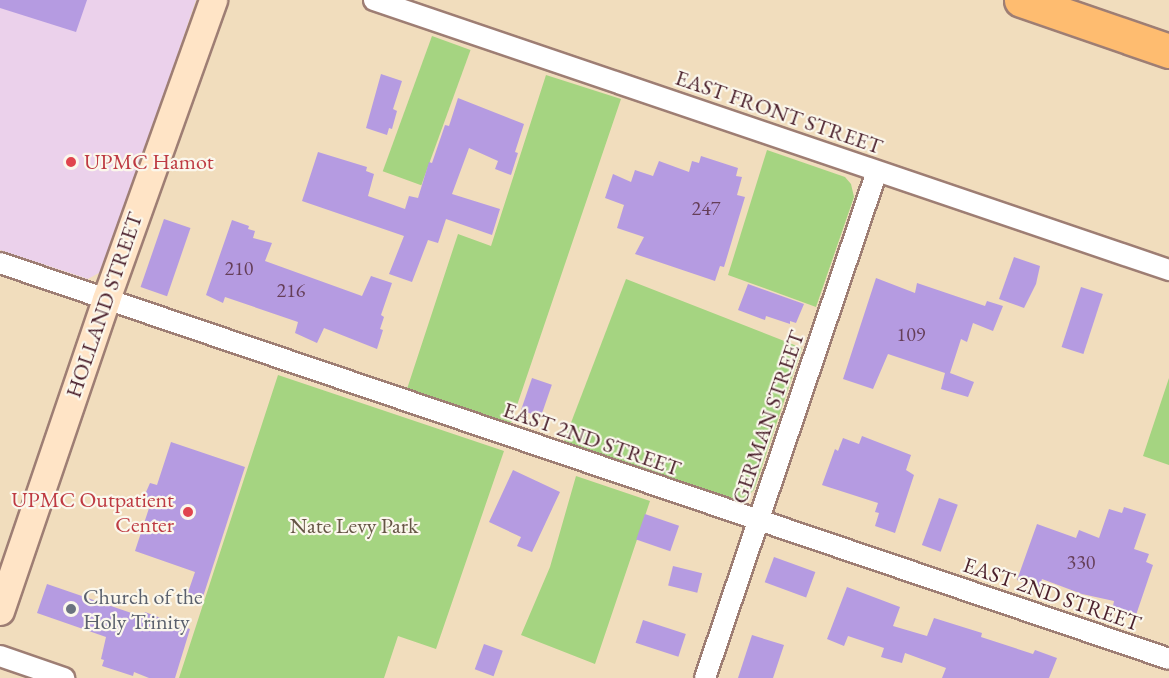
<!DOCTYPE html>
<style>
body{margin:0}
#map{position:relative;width:1169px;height:678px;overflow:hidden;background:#f1ddbd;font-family:"EB Garamond",serif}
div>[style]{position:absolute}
.built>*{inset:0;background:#ebd1eb}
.green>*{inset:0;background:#a5d481;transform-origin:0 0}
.building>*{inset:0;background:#b59be1;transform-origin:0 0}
.roads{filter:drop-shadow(2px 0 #9e7e74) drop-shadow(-2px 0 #9e7e74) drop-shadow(0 2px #9e7e74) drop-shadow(0 -2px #9e7e74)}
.street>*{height:20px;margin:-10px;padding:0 10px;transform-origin:10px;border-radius:10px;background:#fff}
.secondary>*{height:27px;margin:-13.5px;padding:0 13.5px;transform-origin:13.5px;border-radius:13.5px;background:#ffe4c6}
.highway>*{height:33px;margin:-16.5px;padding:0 16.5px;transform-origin:16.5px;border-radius:16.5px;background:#febc70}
.dots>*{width:16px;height:16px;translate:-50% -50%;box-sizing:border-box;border:3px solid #fbf7ec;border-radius:50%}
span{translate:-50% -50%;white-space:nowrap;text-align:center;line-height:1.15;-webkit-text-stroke:4.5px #fbf7ec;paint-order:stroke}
.number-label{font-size:20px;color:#653e58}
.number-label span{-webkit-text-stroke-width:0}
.street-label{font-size:22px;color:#4a1f2b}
.health-label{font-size:22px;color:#be3a42}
.left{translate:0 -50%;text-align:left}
.right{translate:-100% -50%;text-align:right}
.park-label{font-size:22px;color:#655545}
.worship-label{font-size:22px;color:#5b616d}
</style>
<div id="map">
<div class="built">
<div style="clip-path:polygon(0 0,196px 0,104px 270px,88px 279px,0 250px)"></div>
</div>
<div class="green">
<div style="left:432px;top:36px;width:41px;height:144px;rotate:20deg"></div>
<div style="clip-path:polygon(546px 75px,621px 99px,511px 423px,407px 389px,458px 234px,491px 246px)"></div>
<div style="clip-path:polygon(767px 150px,845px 177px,851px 184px,854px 197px,816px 307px,728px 275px)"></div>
<div style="clip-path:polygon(626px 279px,802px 348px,754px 490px,743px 500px,721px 496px,564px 441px)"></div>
<div style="clip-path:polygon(278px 375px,504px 451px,436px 649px,398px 636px,384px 678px,179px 678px)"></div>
<div style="clip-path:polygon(1169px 378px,1169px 465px,1143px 456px)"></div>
<div style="clip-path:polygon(576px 476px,650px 501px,595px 664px,521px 635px,550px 567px)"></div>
</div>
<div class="building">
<div style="clip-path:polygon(0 0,87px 0,76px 32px,0 8px)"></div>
<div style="clip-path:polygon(381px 74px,402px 81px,393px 109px,397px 111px,392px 129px,389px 128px,387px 135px,366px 128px)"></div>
<div style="clip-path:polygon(458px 98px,524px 124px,515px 152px,518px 153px,511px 175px,495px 169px,498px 161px,469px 148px,452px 194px,500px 209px,492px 235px,446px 219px,438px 243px,428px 240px,412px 282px,389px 274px,404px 236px,302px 201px,318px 152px,367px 167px,366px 171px,374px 174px,368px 196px,405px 209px,409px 196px,418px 198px,429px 162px,432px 163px,445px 125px,449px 126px)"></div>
<div style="clip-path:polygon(701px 156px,738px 168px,736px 176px,742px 177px,737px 195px,745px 197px,724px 267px,720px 266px,715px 281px,635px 254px,644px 237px,617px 228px,624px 205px,605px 198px,613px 174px,631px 182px,635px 170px,653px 176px,659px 161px,689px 172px,692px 161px,699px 163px)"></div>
<div style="left:164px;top:219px;width:28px;height:72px;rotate:19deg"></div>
<div style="clip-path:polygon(232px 220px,249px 226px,248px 229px,255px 231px,253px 238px,272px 243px,265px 261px,362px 296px,371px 276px,392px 283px,381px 315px,384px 317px,380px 329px,383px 330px,377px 349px,324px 328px,317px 343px,295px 333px,298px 322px,225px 297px,223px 303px,206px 295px)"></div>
<div style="clip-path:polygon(1014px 257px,1040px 266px,1036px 284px,1024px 308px,999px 299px)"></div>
<div style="clip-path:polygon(876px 278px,915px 293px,917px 283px,985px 306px,987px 301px,1003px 306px,993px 331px,973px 323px,967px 342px,961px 339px,950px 373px,974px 382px,968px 397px,941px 389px,945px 373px,888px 354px,873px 389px,843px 379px)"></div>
<div style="clip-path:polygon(748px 284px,804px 304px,796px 323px,790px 321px,790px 324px,766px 316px,765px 320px,738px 310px)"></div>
<div style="left:1081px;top:287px;width:23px;height:63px;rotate:18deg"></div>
<div style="left:532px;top:378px;width:21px;height:34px;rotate:19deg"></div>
<div style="clip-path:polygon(862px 436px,911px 455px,906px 470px,914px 475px,895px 533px,875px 526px,879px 513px,875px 512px,878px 503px,822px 485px,835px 449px,838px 451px,843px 438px,859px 444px)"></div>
<div style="clip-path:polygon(171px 442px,245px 467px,200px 606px,185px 601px,195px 572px,135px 551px,151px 502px,143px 499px,150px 483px,157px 485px)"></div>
<div style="clip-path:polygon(513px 470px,560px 492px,532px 552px,517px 546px,521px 537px,489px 522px)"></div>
<div style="left:939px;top:498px;width:20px;height:50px;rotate:20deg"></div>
<div style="clip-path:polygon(1124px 507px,1146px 514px,1134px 549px,1149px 554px,1146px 562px,1153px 565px,1136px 615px,1113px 606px,1114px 601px,1082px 594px,1042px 579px,1039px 588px,1017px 580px,1037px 524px,1076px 538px,1079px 530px,1099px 538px,1109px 509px,1122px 513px)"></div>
<div style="left:645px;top:514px;width:36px;height:27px;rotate:19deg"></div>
<div style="left:774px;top:557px;width:44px;height:27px;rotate:20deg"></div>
<div style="left:673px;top:566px;width:30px;height:20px;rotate:14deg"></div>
<div style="clip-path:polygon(47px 584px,143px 617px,145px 612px,190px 629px,175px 678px,149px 678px,134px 672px,133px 676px,102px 666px,104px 660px,101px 659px,106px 637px,37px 613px)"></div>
<div style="clip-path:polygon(847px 587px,900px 607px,893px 626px,927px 636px,934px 618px,982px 633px,981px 637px,1033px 654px,1035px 650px,1057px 658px,1049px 678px,942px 678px,946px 668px,905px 653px,902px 663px,881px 657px,884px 648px,848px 636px,844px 646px,827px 639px)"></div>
<div style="left:643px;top:620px;width:45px;height:24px;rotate:18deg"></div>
<div style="clip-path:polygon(752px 635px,784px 645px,773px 678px,738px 678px)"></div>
<div style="left:484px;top:644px;width:20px;height:27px;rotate:20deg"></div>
</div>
<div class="roads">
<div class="street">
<div style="left:374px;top:0;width:840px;rotate:18.76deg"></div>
<div style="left:0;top:263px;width:1234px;rotate:18.71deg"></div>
<div style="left:0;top:656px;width:68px;rotate:19deg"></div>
<div style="left:705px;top:678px;width:535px;rotate:-71.26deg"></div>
</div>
<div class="secondary">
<div style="left:0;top:611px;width:330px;rotate:-71.2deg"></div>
<div style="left:106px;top:299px;width:318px;rotate:-70.3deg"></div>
</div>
<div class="highway">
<div style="left:1021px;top:0;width:157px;rotate:19deg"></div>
</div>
</div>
<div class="dots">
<div style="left:71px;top:162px;background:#e0444e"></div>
<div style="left:188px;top:512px;background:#e0444e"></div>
<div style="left:71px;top:609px;background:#6b7280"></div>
</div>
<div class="number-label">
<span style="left:706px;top:208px">247</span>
<span style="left:239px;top:268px">210</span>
<span style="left:291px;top:290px">216</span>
<span style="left:911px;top:334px">109</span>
<span style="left:1081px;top:562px">330</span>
</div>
<div class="street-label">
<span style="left:779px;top:112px;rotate:19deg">EAST FRONT STREET</span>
<span style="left:104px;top:305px;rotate:-71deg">HOLLAND STREET</span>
<span style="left:768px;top:417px;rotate:-71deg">GERMAN STREET</span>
<span style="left:592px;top:439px;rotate:19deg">EAST 2ND STREET</span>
<span style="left:1052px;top:594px;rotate:19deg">EAST 2ND STREET</span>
</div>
<div class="health-label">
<span class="left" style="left:84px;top:162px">UPMC Hamot</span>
<span class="right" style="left:174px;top:512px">UPMC Outpatient<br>Center</span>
</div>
<div class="park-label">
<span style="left:354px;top:526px">Nate Levy Park</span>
</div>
<div class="worship-label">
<span class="left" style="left:83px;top:609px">Church of the<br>Holy Trinity</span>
</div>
</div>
